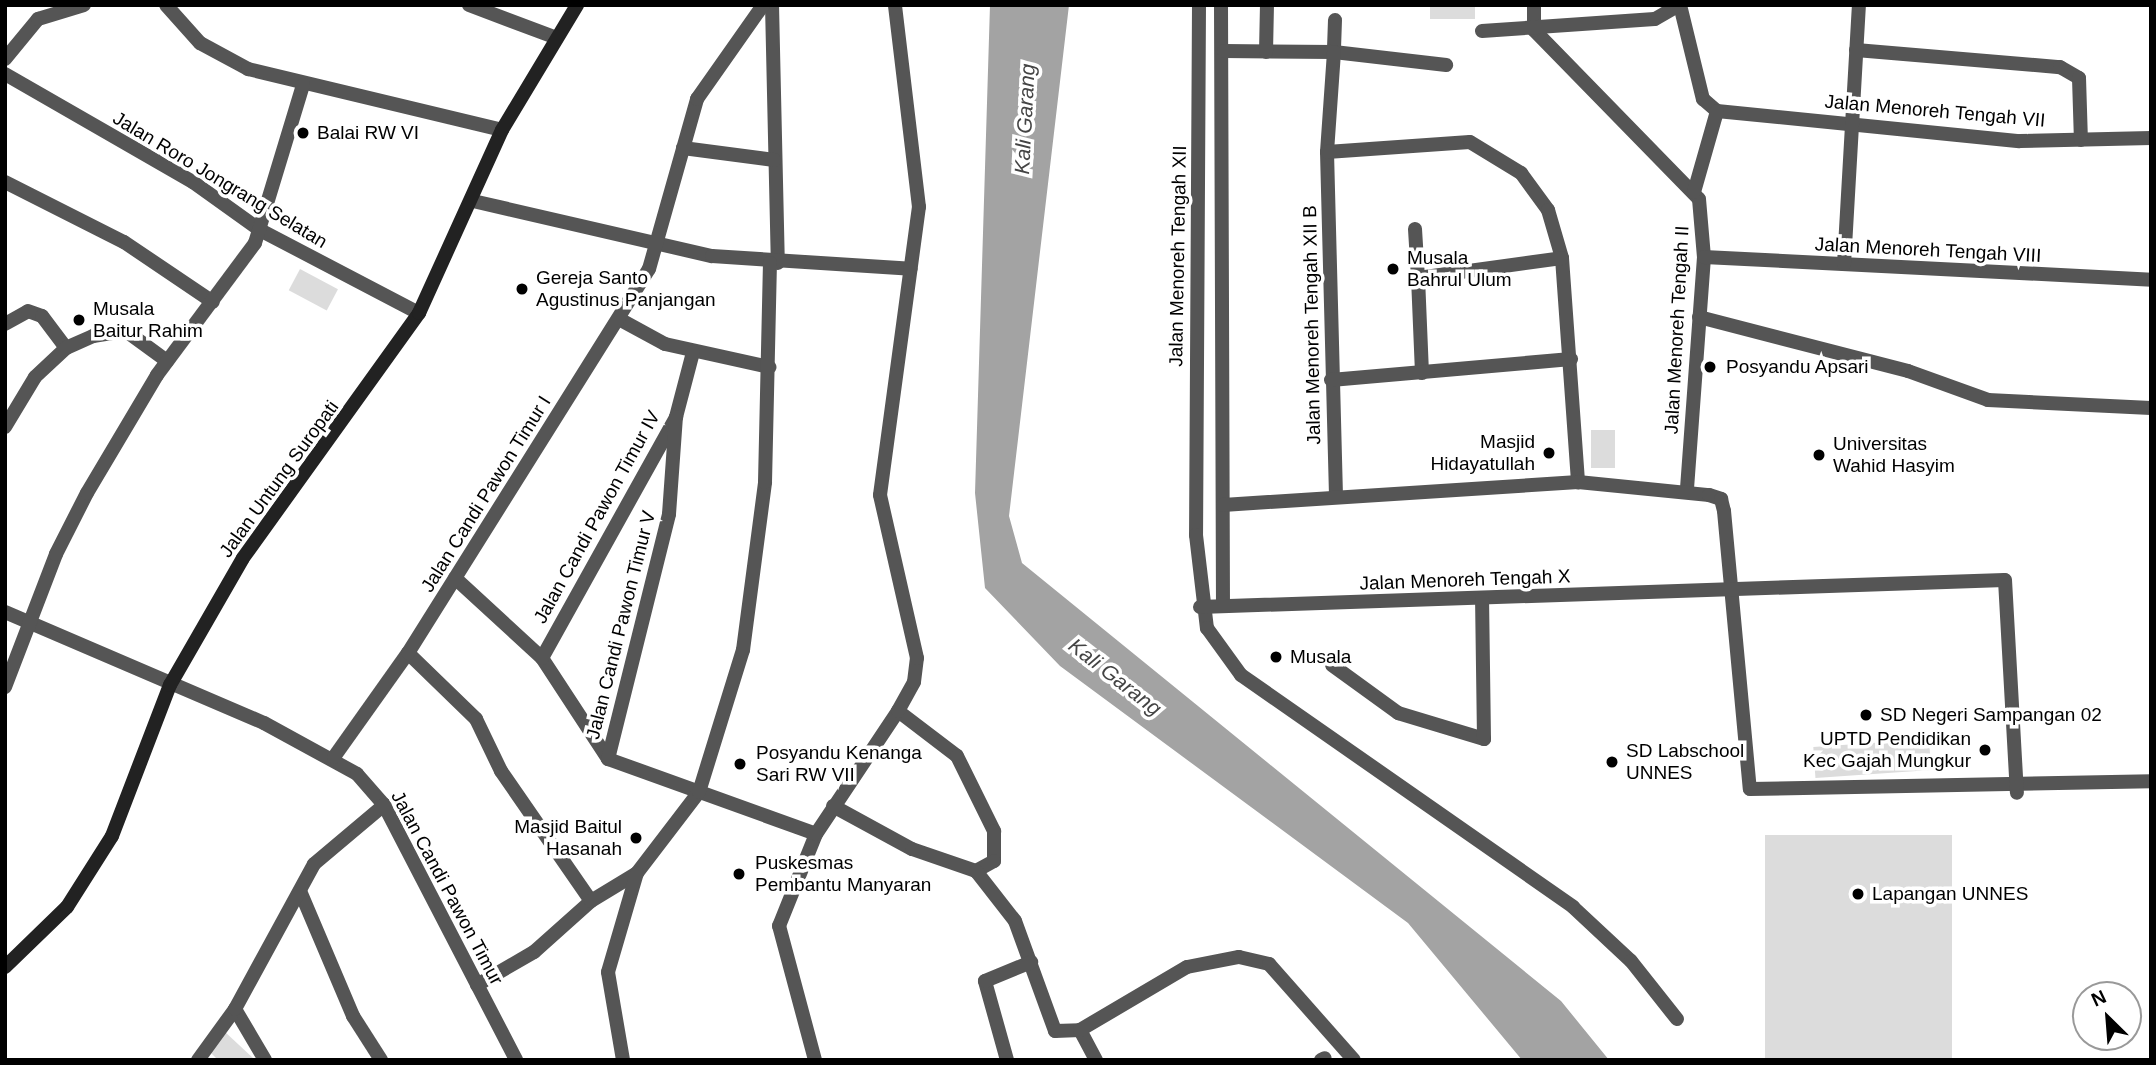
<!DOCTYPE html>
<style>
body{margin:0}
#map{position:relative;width:2156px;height:1065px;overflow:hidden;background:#fff;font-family:Helvetica,sans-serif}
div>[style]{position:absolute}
.green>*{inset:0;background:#dcdcdc;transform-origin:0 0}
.water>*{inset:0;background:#a3a3a3}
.street>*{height:14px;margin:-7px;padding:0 7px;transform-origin:7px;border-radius:7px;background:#555}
.secondary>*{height:14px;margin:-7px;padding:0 7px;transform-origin:7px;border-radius:7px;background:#222}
.dots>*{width:19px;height:19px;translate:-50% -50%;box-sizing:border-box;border:4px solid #fff;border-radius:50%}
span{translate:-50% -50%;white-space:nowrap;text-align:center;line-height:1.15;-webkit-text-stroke:7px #fff;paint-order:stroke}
.street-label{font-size:19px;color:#000}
.poi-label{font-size:19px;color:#000}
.left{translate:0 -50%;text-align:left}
.right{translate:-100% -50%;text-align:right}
.water-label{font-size:21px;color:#444;font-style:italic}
.frame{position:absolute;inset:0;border:7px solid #000;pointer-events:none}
.north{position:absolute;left:2072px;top:981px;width:70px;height:70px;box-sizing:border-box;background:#fff;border:2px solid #999;border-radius:50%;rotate:335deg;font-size:19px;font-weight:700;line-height:28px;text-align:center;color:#000}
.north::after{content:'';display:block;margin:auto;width:24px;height:32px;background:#000;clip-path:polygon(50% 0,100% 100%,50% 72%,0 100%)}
</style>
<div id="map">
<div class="green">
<div style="left:1430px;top:5px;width:45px;height:14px"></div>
<div style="left:300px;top:269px;width:43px;height:24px;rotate:28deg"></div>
<div style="left:1591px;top:430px;width:24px;height:38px"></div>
<div style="left:1929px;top:739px;width:31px;height:116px;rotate:86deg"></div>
<div style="left:1952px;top:835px;width:225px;height:187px;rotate:90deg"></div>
<div style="clip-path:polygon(224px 1031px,253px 1058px,251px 1060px,218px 1060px,207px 1049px)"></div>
</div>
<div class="water">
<div style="clip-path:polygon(990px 5px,1069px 5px,1009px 516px,1022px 563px,1561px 1001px,1609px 1060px,1522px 1060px,1408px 923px,1060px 666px,985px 588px,975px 493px)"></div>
</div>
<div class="street">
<div style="left:166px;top:5px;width:51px;rotate:48.2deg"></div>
<div style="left:200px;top:43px;width:55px;rotate:28.4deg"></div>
<div style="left:248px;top:69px;width:261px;rotate:13.5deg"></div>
<div style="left:469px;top:5px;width:91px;rotate:20.6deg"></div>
<div style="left:772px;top:5px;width:258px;rotate:88.7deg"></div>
<div style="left:1199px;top:5px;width:530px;rotate:90.32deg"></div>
<div style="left:1196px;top:535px;width:94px;rotate:83.3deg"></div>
<div style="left:1207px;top:628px;width:58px;rotate:54.1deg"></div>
<div style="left:1241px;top:675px;width:405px;rotate:34.9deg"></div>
<div style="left:1573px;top:907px;width:79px;rotate:43deg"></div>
<div style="left:1631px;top:961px;width:74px;rotate:51.6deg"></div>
<div style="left:1221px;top:5px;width:601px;rotate:89.81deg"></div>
<div style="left:1680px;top:5px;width:97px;rotate:76.3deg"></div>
<div style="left:1703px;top:99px;width:18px;rotate:41deg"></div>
<div style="left:1717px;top:111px;width:304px;rotate:5.7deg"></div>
<div style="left:2020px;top:141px;width:131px;rotate:-1.3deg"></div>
<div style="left:1335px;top:20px;width:32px;rotate:92deg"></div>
<div style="left:1334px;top:52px;width:113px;rotate:6.6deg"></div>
<div style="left:1534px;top:30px;width:236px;rotate:45.7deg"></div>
<div style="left:1699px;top:199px;width:58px;rotate:85.1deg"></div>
<div style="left:1704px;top:257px;width:234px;rotate:94.2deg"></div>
<div style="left:1534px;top:30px;width:25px;rotate:-90deg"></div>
<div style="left:1482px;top:31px;width:173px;rotate:-4deg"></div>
<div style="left:1655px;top:19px;width:28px;rotate:-30deg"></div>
<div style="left:1856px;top:50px;width:205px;rotate:4.8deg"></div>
<div style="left:2060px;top:67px;width:22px;rotate:30deg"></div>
<div style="left:2079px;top:78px;width:62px;rotate:88.2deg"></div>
<div style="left:1224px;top:51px;width:110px;rotate:0.5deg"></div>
<div style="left:1334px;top:52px;width:100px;rotate:94deg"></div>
<div style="left:1327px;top:152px;width:345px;rotate:88.5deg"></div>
<div style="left:1266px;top:52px;width:47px;rotate:-88.8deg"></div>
<div style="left:5px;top:59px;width:52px;rotate:-50.5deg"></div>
<div style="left:38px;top:19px;width:48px;rotate:-16.9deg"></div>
<div style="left:5px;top:74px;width:217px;rotate:29.9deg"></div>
<div style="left:193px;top:182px;width:82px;rotate:35.6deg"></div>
<div style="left:260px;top:230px;width:179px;rotate:27.6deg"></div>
<div style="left:683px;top:148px;width:92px;rotate:7.5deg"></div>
<div style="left:1327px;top:152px;width:143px;rotate:-4deg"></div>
<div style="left:1470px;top:142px;width:60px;rotate:31.3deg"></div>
<div style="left:1521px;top:173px;width:46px;rotate:53.9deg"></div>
<div style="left:1548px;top:210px;width:50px;rotate:73.7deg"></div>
<div style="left:1562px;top:258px;width:225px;rotate:85.9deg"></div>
<div style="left:5px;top:182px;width:133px;rotate:26.8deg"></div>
<div style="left:124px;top:242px;width:107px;rotate:34deg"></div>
<div style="left:1694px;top:192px;width:84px;rotate:-74.1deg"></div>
<div style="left:473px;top:201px;width:245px;rotate:13deg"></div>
<div style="left:712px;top:256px;width:199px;rotate:3.7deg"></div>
<div style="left:1415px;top:229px;width:49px;rotate:86.5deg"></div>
<div style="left:1704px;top:257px;width:448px;rotate:2.9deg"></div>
<div style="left:1844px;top:264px;width:259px;rotate:-86.7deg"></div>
<div style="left:1699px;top:317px;width:216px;rotate:14.5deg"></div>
<div style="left:1908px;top:371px;width:85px;rotate:19.9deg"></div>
<div style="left:1988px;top:400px;width:163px;rotate:2.8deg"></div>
<div style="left:619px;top:319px;width:52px;rotate:28.5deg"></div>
<div style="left:665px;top:344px;width:107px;rotate:12.5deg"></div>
<div style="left:5px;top:324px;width:26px;rotate:-29deg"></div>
<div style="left:28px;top:311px;width:15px;rotate:20deg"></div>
<div style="left:42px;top:316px;width:40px;rotate:53deg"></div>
<div style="left:1422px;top:373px;width:95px;rotate:-92.4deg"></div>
<div style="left:1418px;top:278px;width:145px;rotate:-7.9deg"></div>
<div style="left:1331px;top:380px;width:241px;rotate:-5deg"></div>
<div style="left:5px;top:427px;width:58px;rotate:-59deg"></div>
<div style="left:35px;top:377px;width:42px;rotate:-43.1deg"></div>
<div style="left:66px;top:348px;width:30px;rotate:-24deg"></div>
<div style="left:93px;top:336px;width:33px;rotate:-9deg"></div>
<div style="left:126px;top:331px;width:51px;rotate:36.2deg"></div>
<div style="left:1223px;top:505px;width:356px;rotate:-3.7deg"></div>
<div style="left:1578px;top:482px;width:132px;rotate:5.7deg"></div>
<div style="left:1709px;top:495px;width:13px;rotate:18deg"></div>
<div style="left:1721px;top:499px;width:12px;rotate:76deg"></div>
<div style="left:1724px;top:511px;width:279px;rotate:84.7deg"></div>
<div style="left:1750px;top:789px;width:401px;rotate:-1.1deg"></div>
<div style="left:455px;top:578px;width:118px;rotate:42.6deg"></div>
<div style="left:542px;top:658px;width:121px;rotate:56.8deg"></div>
<div style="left:608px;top:759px;width:221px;rotate:19.8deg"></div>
<div style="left:1200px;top:607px;width:805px;rotate:-1.92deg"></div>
<div style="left:2005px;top:580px;width:213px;rotate:86.8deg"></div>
<div style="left:5px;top:612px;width:282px;rotate:23.2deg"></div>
<div style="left:264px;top:723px;width:106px;rotate:28.7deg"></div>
<div style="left:357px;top:774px;width:41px;rotate:48.9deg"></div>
<div style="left:384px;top:805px;width:287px;rotate:62.6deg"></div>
<div style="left:408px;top:653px;width:95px;rotate:44.1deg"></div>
<div style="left:476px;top:719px;width:58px;rotate:64.3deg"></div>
<div style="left:501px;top:771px;width:158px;rotate:55.3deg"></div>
<div style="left:542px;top:658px;width:276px;rotate:-60.9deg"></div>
<div style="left:676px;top:417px;width:67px;rotate:-75.3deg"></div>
<div style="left:1332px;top:665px;width:82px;rotate:36deg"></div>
<div style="left:1398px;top:713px;width:90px;rotate:16.8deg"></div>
<div style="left:1484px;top:739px;width:139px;rotate:-90.8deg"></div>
<div style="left:5px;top:687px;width:142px;rotate:-69deg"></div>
<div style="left:56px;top:554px;width:68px;rotate:-63.1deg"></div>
<div style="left:87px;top:493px;width:137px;rotate:-59.3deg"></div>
<div style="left:157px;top:375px;width:164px;rotate:-53.4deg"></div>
<div style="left:255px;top:243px;width:165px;rotate:-73.1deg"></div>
<div style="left:898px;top:711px;width:74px;rotate:37.3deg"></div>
<div style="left:957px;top:756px;width:84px;rotate:63.7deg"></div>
<div style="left:994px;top:831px;width:30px;rotate:90deg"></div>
<div style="left:994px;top:861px;width:21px;rotate:151deg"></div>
<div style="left:334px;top:757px;width:128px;rotate:-54.6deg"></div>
<div style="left:408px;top:653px;width:453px;rotate:-57.9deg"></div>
<div style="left:649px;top:269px;width:177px;rotate:-74.2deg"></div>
<div style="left:697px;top:99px;width:115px;rotate:-54.9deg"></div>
<div style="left:608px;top:759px;width:252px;rotate:-76deg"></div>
<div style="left:669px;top:514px;width:97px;rotate:-85.9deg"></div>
<div style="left:833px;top:806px;width:90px;rotate:28.6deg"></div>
<div style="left:912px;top:849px;width:68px;rotate:19deg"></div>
<div style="left:976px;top:871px;width:63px;rotate:52deg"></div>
<div style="left:1015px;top:921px;width:117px;rotate:70deg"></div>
<div style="left:1055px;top:1031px;width:25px;rotate:-2deg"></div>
<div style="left:1080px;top:1030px;width:34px;rotate:62deg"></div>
<div style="left:300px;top:891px;width:136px;rotate:67deg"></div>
<div style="left:353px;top:1016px;width:52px;rotate:57.5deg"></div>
<div style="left:477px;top:985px;width:66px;rotate:-30.1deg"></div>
<div style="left:534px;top:952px;width:76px;rotate:-41.8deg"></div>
<div style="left:591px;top:901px;width:54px;rotate:-31.3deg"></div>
<div style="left:637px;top:873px;width:102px;rotate:-52.6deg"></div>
<div style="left:699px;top:792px;width:149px;rotate:-72.8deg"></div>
<div style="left:743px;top:650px;width:169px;rotate:-82.5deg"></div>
<div style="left:765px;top:482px;width:219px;rotate:-88.7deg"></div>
<div style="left:235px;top:1009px;width:59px;rotate:59.5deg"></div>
<div style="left:1080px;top:1030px;width:124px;rotate:-30.5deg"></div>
<div style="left:1187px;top:967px;width:53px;rotate:-10.9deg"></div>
<div style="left:1239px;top:957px;width:31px;rotate:13deg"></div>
<div style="left:1269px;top:964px;width:128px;rotate:48.5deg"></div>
<div style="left:198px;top:1060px;width:63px;rotate:-54deg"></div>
<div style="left:235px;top:1009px;width:165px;rotate:-61.4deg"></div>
<div style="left:314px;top:864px;width:92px;rotate:-40.1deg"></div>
<div style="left:623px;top:1060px;width:89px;rotate:-99.7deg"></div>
<div style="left:608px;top:972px;width:103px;rotate:-73.7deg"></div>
<div style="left:815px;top:1060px;width:139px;rotate:-105deg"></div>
<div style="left:779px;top:926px;width:99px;rotate:-68.1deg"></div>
<div style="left:816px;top:834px;width:148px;rotate:-56.3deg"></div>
<div style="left:898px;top:711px;width:33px;rotate:-61deg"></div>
<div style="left:914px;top:682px;width:24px;rotate:-83deg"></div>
<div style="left:917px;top:658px;width:167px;rotate:-102.8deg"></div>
<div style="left:880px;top:495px;width:291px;rotate:-82.3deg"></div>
<div style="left:919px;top:207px;width:203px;rotate:-96.8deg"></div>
<div style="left:1007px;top:1060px;width:82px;rotate:-105.6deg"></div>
<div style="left:985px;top:981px;width:50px;rotate:-22.4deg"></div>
<div style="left:1321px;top:1060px;width:4px;rotate:-27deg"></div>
</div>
<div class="secondary">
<div style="left:5px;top:967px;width:86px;rotate:-44.1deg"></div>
<div style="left:67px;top:907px;width:84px;rotate:-57.6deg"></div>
<div style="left:112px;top:836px;width:162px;rotate:-69deg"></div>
<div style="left:170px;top:685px;width:146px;rotate:-60.1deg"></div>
<div style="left:243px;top:558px;width:302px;rotate:-54.3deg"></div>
<div style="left:419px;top:313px;width:201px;rotate:-65.6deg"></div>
<div style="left:502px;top:130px;width:146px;rotate:-59deg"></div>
</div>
<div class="dots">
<div style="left:303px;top:133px;background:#000"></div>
<div style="left:1393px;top:269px;background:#000"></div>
<div style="left:522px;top:289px;background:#000"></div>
<div style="left:79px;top:320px;background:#000"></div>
<div style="left:1710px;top:367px;background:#000"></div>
<div style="left:1549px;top:453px;background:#000"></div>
<div style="left:1819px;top:455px;background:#000"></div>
<div style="left:1276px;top:657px;background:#000"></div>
<div style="left:1866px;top:715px;background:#000"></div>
<div style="left:1985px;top:750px;background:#000"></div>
<div style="left:1612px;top:762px;background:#000"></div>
<div style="left:740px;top:764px;background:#000"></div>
<div style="left:636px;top:838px;background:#000"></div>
<div style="left:739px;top:874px;background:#000"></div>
<div style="left:1858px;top:894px;background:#000"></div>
</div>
<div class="street-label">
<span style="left:1935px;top:111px;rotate:5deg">Jalan Menoreh Tengah VII</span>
<span style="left:220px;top:180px;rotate:31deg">Jalan Roro Jongrang Selatan</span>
<span style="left:1928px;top:250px;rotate:3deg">Jalan Menoreh Tengah VIII</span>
<span style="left:1178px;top:256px;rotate:-89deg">Jalan Menoreh Tengah XII</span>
<span style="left:1312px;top:325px;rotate:-91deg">Jalan Menoreh Tengah XII B</span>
<span style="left:1677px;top:330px;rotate:-87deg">Jalan Menoreh Tengah II</span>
<span style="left:279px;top:479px;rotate:-54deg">Jalan Untung Suropati</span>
<span style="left:486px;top:494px;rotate:-58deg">Jalan Candi Pawon Timur I</span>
<span style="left:597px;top:517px;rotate:-61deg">Jalan Candi Pawon Timur IV</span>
<span style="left:1465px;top:580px;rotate:-2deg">Jalan Menoreh Tengah X</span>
<span style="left:621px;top:625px;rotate:-76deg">Jalan Candi Pawon Timur V</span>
<span style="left:447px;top:888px;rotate:62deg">Jalan Candi Pawon Timur</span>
</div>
<div class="poi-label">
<span class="left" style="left:317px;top:133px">Balai RW VI</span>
<span class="left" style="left:1407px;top:269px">Musala<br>Bahrul Ulum</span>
<span class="left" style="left:536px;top:289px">Gereja Santo<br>Agustinus Panjangan</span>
<span class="left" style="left:93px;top:320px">Musala<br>Baitur Rahim</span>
<span class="left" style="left:1726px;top:367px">Posyandu Apsari</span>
<span class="right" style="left:1535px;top:453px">Masjid<br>Hidayatullah</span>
<span class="left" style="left:1833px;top:455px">Universitas<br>Wahid Hasyim</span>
<span class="left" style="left:1290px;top:657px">Musala</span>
<span class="left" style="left:1880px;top:715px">SD Negeri Sampangan 02</span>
<span class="right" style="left:1971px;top:750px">UPTD Pendidikan<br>Kec Gajah Mungkur</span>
<span class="left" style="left:1626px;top:762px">SD Labschool<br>UNNES</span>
<span class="left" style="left:756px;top:764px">Posyandu Kenanga<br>Sari RW VII</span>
<span class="right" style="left:622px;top:838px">Masjid Baitul<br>Hasanah</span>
<span class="left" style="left:755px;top:874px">Puskesmas<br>Pembantu Manyaran</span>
<span class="left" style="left:1872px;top:894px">Lapangan UNNES</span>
</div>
<div class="water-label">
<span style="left:1025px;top:119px;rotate:-87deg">Kali Garang</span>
<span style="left:1115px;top:677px;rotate:38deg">Kali Garang</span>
</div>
<div class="frame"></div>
<div class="north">N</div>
</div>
